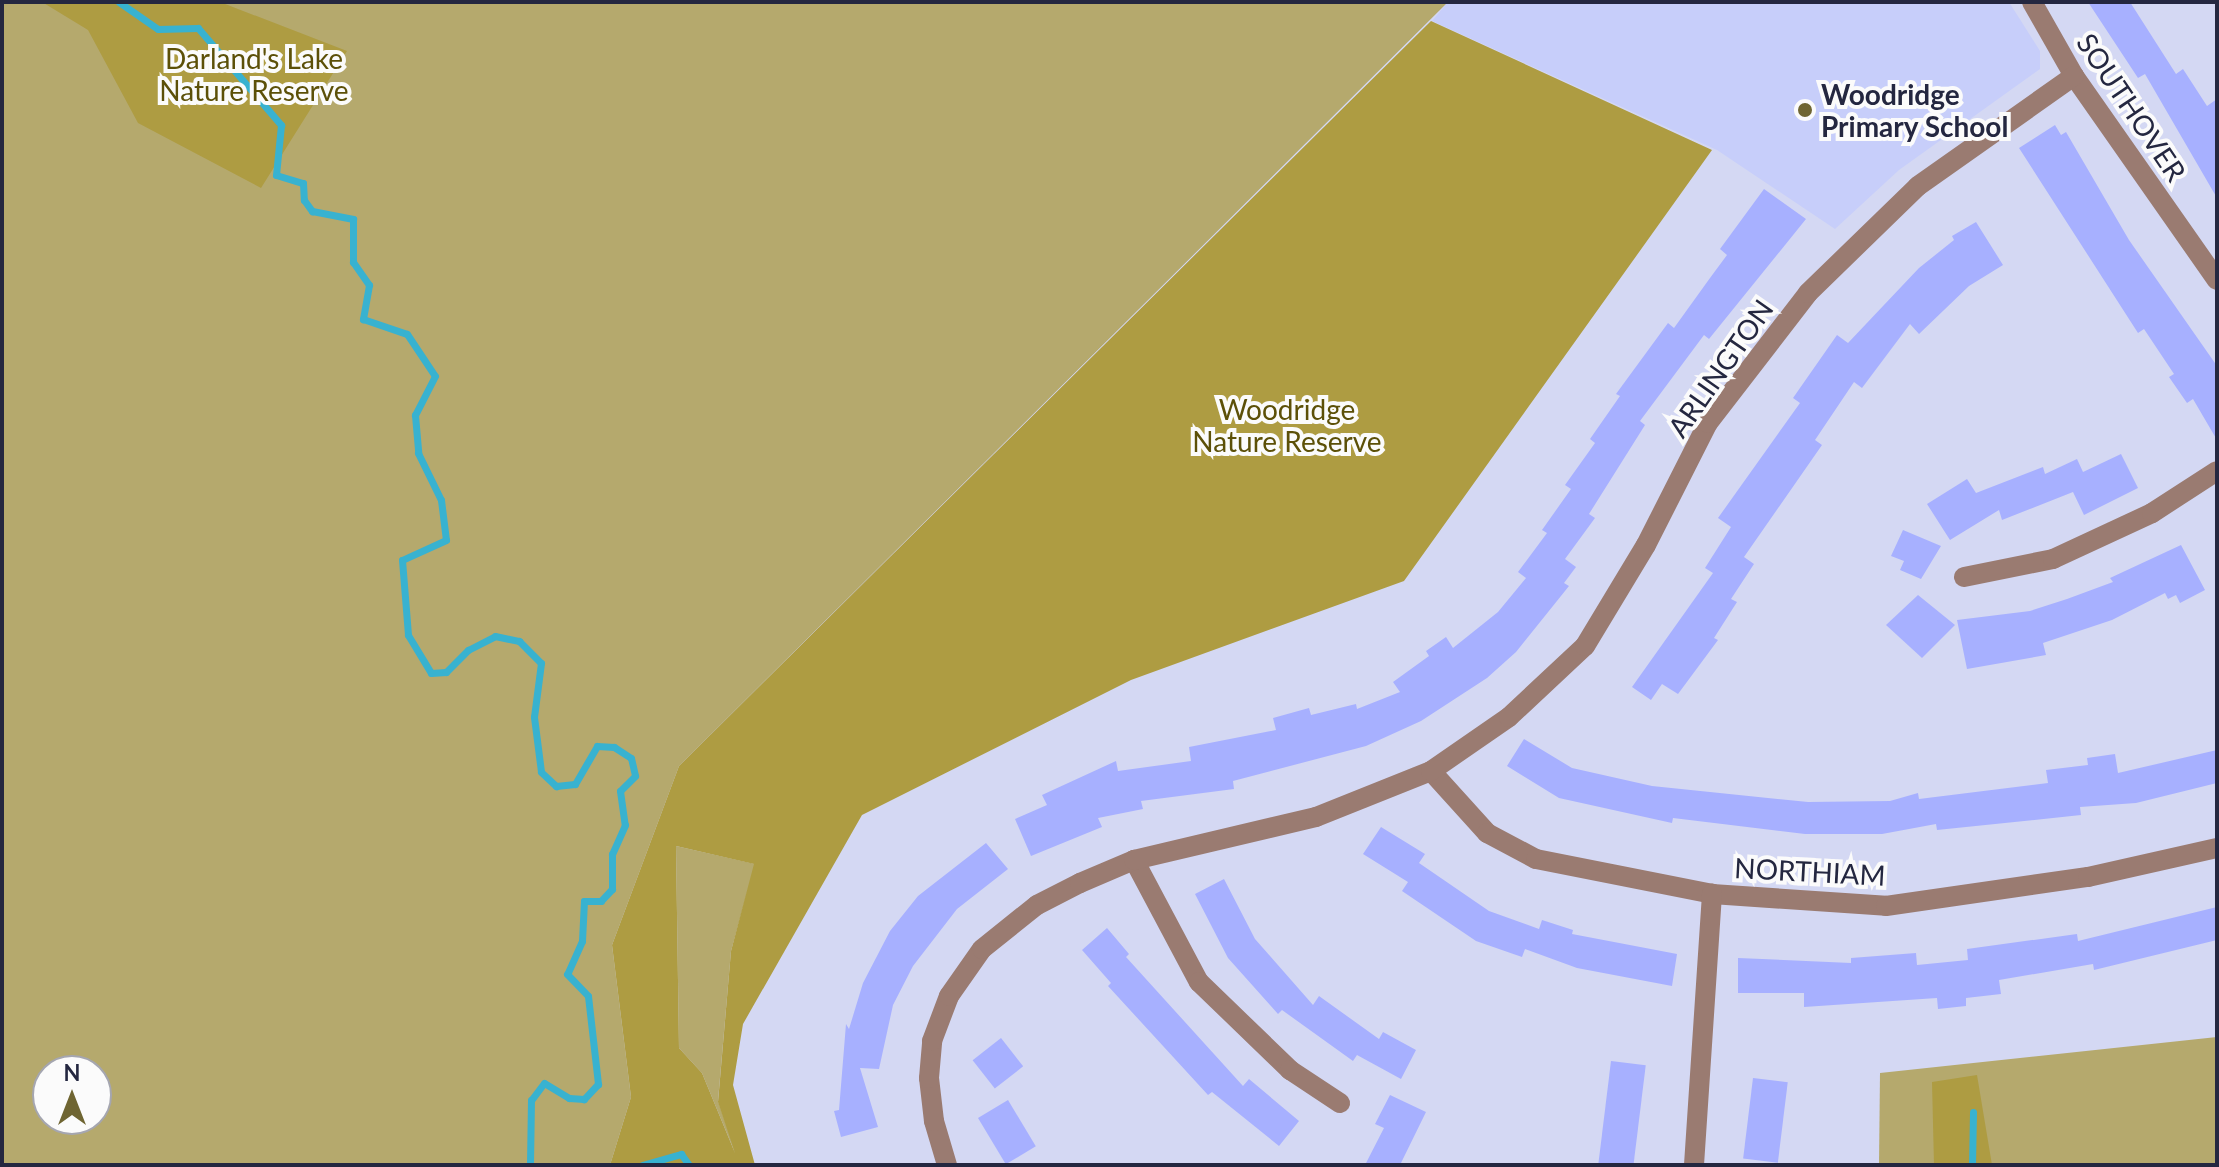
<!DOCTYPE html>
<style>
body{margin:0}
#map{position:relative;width:2219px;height:1167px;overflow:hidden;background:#d4d8f3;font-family:Lato,sans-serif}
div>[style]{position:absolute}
.built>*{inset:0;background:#c7cefa}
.green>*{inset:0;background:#b5a96d}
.forest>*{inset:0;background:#ae9c42}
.stream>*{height:7px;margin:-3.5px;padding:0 3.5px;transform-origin:3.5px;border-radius:3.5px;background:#38b2d0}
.building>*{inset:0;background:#a7b0ff;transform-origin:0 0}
.minor>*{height:20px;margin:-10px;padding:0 10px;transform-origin:10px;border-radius:10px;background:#9a7b71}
.dots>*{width:22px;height:22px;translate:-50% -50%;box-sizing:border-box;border:4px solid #fbfbfb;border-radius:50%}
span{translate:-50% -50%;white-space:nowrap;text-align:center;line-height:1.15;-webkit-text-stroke:8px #fbfbfb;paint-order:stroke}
.park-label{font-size:28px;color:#5c5008}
.poi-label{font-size:28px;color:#242740;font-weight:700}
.left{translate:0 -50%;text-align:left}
.street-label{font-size:28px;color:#242740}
.frame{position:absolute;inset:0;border:4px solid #242740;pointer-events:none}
.north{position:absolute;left:32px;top:1055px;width:80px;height:80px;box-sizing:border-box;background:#fbfbfb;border:2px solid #a5a6b0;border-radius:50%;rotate:0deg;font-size:22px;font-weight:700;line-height:32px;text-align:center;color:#242740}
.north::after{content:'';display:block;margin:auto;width:28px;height:36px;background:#6f6532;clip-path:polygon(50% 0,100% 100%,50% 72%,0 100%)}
</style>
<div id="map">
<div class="built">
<div style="clip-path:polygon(1448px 2px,2009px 2px,2040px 51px,2040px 69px,1899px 170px,1835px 229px,1717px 150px,1432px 21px)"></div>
</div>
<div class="green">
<div style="clip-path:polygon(evenodd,2px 2px,1448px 2px,679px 766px,612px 945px,631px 1097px,610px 1165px,2px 1165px,2px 2px,48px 1071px,96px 1071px,96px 1119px,48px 1119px,48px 1071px)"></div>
<div style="clip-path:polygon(676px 846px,755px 864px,731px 951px,718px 1101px,740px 1165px,702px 1073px,679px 1048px)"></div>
<div style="clip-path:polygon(2217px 1037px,2217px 1165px,1879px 1165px,1880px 1073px)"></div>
</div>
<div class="forest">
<div style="clip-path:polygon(42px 2px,220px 2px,347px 51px,261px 188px,138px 123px,88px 30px)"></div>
<div style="clip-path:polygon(evenodd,1431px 21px,1712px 150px,1404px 581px,1131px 680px,862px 815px,743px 1024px,733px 1085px,755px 1165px,610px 1165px,631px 1097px,612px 945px,679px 766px,1431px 21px,676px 846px,754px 864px,731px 951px,718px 1102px,735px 1153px,702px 1073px,679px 1048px,676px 846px)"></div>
<div style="clip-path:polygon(1977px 1075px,1992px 1165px,1934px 1165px,1932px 1082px)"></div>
</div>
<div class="stream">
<div style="left:119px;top:2px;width:47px;rotate:34.7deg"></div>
<div style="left:158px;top:29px;width:40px;rotate:-1.4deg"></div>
<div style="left:198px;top:28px;width:128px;rotate:49.4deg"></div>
<div style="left:281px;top:125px;width:50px;rotate:95.7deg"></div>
<div style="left:276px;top:175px;width:28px;rotate:17deg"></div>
<div style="left:303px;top:183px;width:17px;rotate:87deg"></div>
<div style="left:304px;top:200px;width:14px;rotate:54deg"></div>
<div style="left:312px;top:211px;width:42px;rotate:11deg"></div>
<div style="left:353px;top:219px;width:43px;rotate:90deg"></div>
<div style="left:353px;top:262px;width:28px;rotate:55deg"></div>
<div style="left:369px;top:285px;width:35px;rotate:100deg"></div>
<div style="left:363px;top:319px;width:46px;rotate:18.8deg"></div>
<div style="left:407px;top:334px;width:50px;rotate:56.3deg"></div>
<div style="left:435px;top:376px;width:44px;rotate:117.1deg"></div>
<div style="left:415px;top:415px;width:38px;rotate:85deg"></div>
<div style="left:418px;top:453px;width:52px;rotate:63.9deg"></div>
<div style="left:441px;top:500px;width:40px;rotate:82.9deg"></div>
<div style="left:446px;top:540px;width:48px;rotate:155.6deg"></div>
<div style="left:402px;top:560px;width:75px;rotate:85.4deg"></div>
<div style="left:408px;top:635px;width:44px;rotate:58.8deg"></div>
<div style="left:431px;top:673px;width:15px;rotate:-4deg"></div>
<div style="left:446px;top:672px;width:31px;rotate:-45deg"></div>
<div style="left:468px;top:650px;width:30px;rotate:-27deg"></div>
<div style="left:495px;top:636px;width:25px;rotate:12deg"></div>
<div style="left:519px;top:641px;width:31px;rotate:45deg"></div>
<div style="left:541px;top:663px;width:54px;rotate:97.4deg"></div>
<div style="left:534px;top:717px;width:55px;rotate:82.7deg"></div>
<div style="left:541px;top:772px;width:21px;rotate:43deg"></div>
<div style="left:556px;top:786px;width:19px;rotate:-6deg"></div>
<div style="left:575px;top:784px;width:44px;rotate:-59.9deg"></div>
<div style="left:597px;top:746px;width:17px;rotate:3deg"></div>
<div style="left:614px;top:747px;width:20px;rotate:33deg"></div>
<div style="left:631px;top:758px;width:18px;rotate:77deg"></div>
<div style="left:635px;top:776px;width:21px;rotate:135deg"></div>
<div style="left:620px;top:791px;width:34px;rotate:82deg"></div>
<div style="left:625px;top:825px;width:32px;rotate:114deg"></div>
<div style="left:612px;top:854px;width:35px;rotate:90deg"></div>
<div style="left:612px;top:889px;width:16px;rotate:133deg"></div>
<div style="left:601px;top:901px;width:17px;rotate:180deg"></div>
<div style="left:584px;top:901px;width:40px;rotate:92.9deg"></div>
<div style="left:582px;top:941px;width:36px;rotate:114deg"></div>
<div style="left:567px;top:974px;width:30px;rotate:46deg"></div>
<div style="left:588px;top:996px;width:89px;rotate:83.5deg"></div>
<div style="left:598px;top:1084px;width:21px;rotate:133deg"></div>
<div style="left:584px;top:1099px;width:15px;rotate:-176deg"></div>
<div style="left:569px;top:1098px;width:29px;rotate:-149deg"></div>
<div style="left:544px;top:1083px;width:21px;rotate:127deg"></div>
<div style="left:531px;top:1100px;width:65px;rotate:90.9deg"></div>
<div style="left:642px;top:1165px;width:41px;rotate:-15.8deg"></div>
<div style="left:681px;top:1154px;width:14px;rotate:54deg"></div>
<div style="left:1972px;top:1165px;width:53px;rotate:-88.9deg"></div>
</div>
<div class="building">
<div style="clip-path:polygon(2088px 2px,2130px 2px,2176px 74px,2183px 69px,2207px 106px,2217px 99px,2217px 198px,2145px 74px,2138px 78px)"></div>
<div style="clip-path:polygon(2055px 125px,2061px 135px,2066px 132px,2129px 240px,2217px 366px,2217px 440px,2193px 399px,2187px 403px,2169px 377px,2174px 374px,2144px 329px,2138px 333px,2019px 148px)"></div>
<div style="clip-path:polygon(1764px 189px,1806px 219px,1709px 339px,1704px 335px,1640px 421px,1645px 425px,1589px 514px,1595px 518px,1565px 559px,1576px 567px,1564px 583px,1569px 586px,1516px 652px,1487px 678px,1421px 721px,1366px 746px,1233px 781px,1234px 789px,1141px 801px,1143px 809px,1098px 818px,1102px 827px,1031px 856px,1015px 819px,1047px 805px,1042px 795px,1116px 761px,1118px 771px,1191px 761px,1189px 747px,1276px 730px,1273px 718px,1309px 708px,1311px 715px,1356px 704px,1357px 709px,1400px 692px,1393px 682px,1429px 656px,1426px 651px,1446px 637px,1453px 648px,1498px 612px,1526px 578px,1518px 572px,1547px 533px,1542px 530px,1571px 489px,1565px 485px,1595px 443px,1590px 439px,1620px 396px,1616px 394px,1668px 323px,1674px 328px,1710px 278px,1727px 255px,1720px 249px)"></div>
<div style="clip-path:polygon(1976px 222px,2003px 265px,1969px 286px,1919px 334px,1910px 324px,1862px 388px,1854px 382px,1815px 440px,1822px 445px,1744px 557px,1754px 564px,1731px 599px,1737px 602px,1714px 638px,1718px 640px,1678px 694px,1662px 684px,1651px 700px,1632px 687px,1713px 573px,1705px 568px,1731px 527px,1718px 518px,1800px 403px,1793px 398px,1837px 335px,1848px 343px,1919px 268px,1954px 240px,1952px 236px)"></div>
<div style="clip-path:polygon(2121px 454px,2138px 488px,2084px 515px,2073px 492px,2002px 520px,1999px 510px,1950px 540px,1927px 504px,1967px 479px,1976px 493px,2043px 467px,2045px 474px,2077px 459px,2083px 472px)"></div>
<div style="clip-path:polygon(1903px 530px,1941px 546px,1921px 579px,1900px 570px,1904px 561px,1891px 556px)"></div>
<div style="clip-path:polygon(2181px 545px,2205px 590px,2180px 603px,2176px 595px,2168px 599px,2165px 593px,2112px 620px,2043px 643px,2046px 655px,1967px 669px,1957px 620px,2030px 611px,2067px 599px,2113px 582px,2110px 578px)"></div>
<div style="clip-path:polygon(1918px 595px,1955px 625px,1922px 658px,1886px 625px)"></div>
<div style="clip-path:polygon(1524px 739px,1572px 768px,1652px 786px,1808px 802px,1890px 801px,1918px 793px,1919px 799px,2048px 783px,2046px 770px,2088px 765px,2087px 758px,2115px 754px,2118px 773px,2217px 750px,2217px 783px,2136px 803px,2080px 807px,2081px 815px,2053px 818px,1937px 830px,1936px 824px,1882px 834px,1805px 834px,1673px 818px,1672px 823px,1559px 798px,1507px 766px)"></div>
<div style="clip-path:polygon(1381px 827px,1425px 854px,1419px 863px,1489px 911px,1539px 929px,1542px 920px,1573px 930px,1572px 934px,1677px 954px,1672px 986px,1577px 968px,1525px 949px,1522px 957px,1476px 941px,1402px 891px,1408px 882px,1363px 854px)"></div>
<div style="clip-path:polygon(986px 843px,1008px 869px,957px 909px,913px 966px,893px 1005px,879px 1069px,860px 1068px,878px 1127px,841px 1137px,834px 1111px,839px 1110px,846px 1024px,849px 1029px,863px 983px,890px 931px,918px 896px)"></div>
<div style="clip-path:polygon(1224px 879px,1255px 939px,1313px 1005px,1319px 996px,1379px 1039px,1383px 1032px,1416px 1050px,1401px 1079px,1357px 1055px,1353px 1061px,1282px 1010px,1278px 1014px,1228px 958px,1195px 894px)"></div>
<div style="clip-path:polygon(2217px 907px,2217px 940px,2094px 970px,2093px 964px,1999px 980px,2001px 994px,1966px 998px,1966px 1006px,1938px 1009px,1937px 998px,1804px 1007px,1804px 993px,1738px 993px,1738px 958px,1851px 963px,1851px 958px,1916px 953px,1917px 965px,1968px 960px,1967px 949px,2077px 934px,2078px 941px)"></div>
<div style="clip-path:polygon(1107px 928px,1129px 954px,1126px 957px,1243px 1086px,1249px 1079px,1299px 1121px,1279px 1146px,1212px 1092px,1208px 1095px,1108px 986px,1111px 983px,1082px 950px)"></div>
<div style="left:1001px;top:1038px;width:36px;height:36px;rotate:52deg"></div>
<div style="left:1611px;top:1061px;width:35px;height:104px;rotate:7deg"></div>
<div style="left:1753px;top:1078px;width:35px;height:81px;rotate:7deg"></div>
<div style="clip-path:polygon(1390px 1095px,1426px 1112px,1400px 1165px,1365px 1165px,1384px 1128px,1375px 1124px)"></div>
<div style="left:1008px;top:1100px;width:54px;height:35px;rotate:59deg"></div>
</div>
<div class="minor">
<div style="left:2032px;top:2px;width:85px;rotate:60.4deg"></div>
<div style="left:2074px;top:76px;width:249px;rotate:55deg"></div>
<div style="left:1964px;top:577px;width:91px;rotate:-11.4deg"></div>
<div style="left:2053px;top:559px;width:109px;rotate:-24.9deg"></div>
<div style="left:2152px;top:513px;width:77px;rotate:-32.9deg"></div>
<div style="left:1431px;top:771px;width:84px;rotate:47.9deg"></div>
<div style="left:1487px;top:833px;width:55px;rotate:28deg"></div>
<div style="left:1536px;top:859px;width:179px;rotate:11.2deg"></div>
<div style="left:1712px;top:894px;width:174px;rotate:3.9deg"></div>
<div style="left:1886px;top:906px;width:204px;rotate:-8.2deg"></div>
<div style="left:2088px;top:877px;width:132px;rotate:-12.7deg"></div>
<div style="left:1134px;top:860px;width:138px;rotate:62deg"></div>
<div style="left:1199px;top:982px;width:127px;rotate:44deg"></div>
<div style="left:1290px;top:1070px;width:60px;rotate:33.4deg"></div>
<div style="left:947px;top:1165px;width:46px;rotate:-106.5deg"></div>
<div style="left:934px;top:1121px;width:43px;rotate:-96.6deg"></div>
<div style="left:929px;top:1078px;width:37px;rotate:-85deg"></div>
<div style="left:932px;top:1041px;width:48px;rotate:-69.3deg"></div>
<div style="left:949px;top:996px;width:57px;rotate:-54.9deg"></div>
<div style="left:982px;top:949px;width:70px;rotate:-38.7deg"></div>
<div style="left:1037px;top:905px;width:48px;rotate:-27.1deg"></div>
<div style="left:1080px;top:883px;width:59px;rotate:-23.1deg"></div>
<div style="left:1134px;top:860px;width:187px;rotate:-13.3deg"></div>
<div style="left:1316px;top:817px;width:124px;rotate:-21.8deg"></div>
<div style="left:1431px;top:771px;width:95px;rotate:-34.7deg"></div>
<div style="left:1509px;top:717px;width:104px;rotate:-43.1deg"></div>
<div style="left:1585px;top:646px;width:118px;rotate:-58.9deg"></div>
<div style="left:1646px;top:545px;width:137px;rotate:-63.1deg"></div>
<div style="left:1708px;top:423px;width:164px;rotate:-52.4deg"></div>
<div style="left:1808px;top:293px;width:153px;rotate:-44.2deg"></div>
<div style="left:1918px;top:186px;width:191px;rotate:-35.2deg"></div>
<div style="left:1694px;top:1165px;width:272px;rotate:-86.2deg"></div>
</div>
<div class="dots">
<div style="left:1805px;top:110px;background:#6f6532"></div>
</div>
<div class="park-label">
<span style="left:254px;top:74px">Darland's Lake<br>Nature Reserve</span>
<span style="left:1287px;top:425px">Woodridge<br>Nature Reserve</span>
</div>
<div class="poi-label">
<span class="left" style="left:1821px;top:110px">Woodridge<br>Primary School</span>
</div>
<div class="street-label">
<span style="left:2132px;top:107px;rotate:56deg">SOUTHOVER</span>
<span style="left:1720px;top:368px;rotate:-55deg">ARLINGTON</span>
<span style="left:1810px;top:871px;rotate:3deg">NORTHIAM</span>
</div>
<div class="frame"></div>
<div class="north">N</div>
</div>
